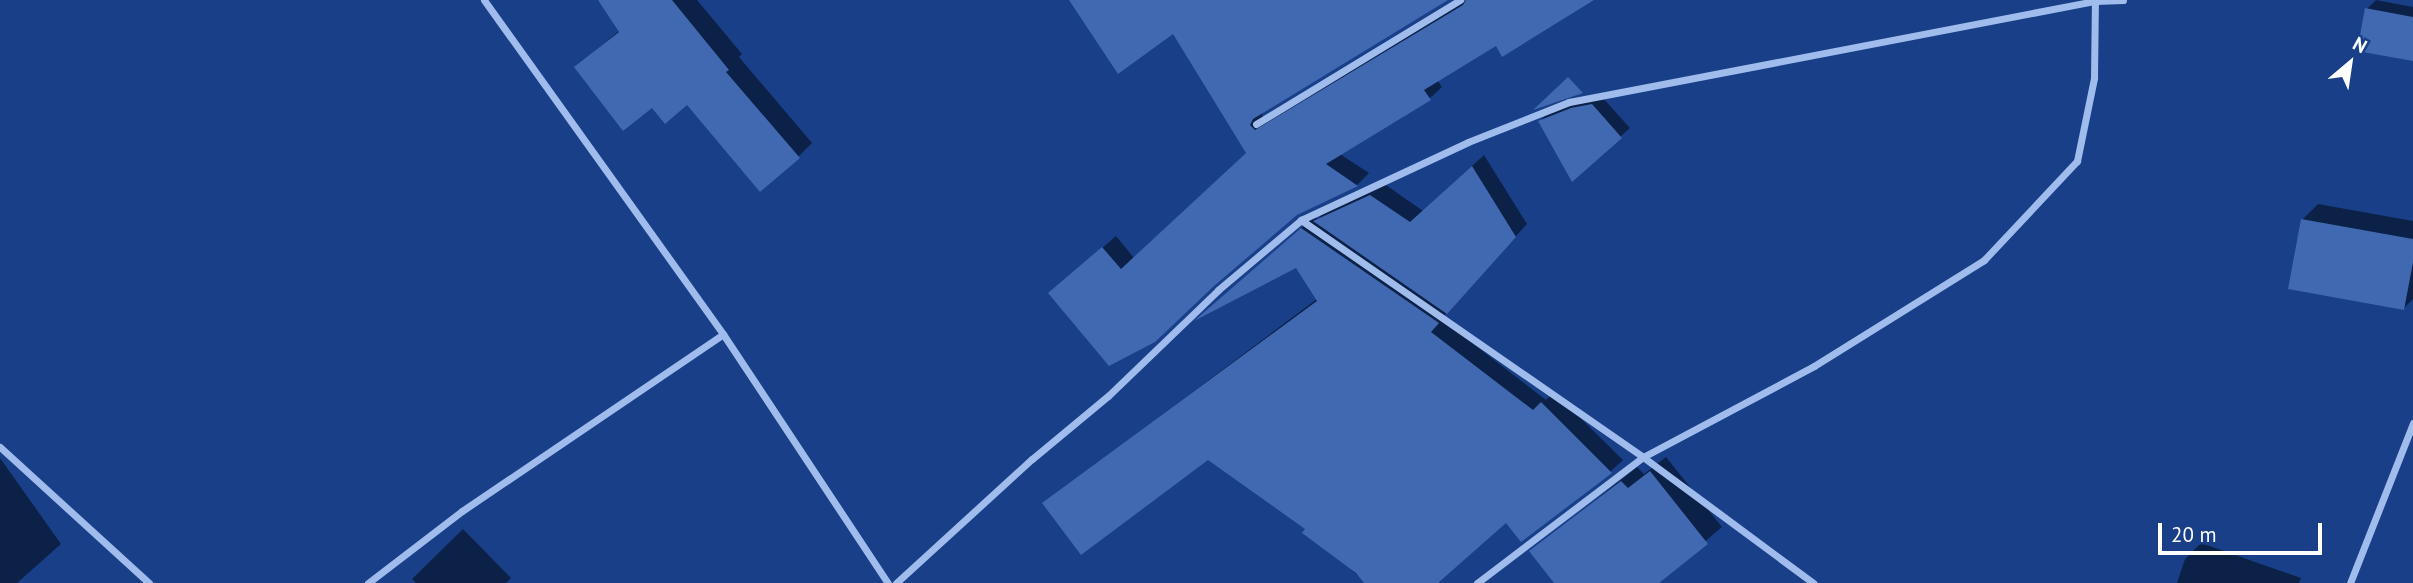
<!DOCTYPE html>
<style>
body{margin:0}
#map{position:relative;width:2413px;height:583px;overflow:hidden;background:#183f87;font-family:"PT Sans",sans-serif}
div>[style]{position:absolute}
.shadow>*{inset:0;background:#0007}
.building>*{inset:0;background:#4169b1}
.minor>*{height:7px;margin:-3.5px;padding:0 3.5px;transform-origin:3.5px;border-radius:3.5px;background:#a0bced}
span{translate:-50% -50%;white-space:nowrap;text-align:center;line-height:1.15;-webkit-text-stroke:7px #183f87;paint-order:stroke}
.north{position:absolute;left:2315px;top:28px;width:70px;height:70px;-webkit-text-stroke:5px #183f87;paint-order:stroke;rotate:29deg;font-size:19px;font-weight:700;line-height:28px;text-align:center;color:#fff}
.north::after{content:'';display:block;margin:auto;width:24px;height:32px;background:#fff;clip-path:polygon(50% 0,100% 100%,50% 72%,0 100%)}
.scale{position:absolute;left:2158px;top:523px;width:164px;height:32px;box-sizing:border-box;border:4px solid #fff;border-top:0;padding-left:9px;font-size:21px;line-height:24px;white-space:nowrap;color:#fff;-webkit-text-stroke:5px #183f87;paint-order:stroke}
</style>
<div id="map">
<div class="shadow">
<div style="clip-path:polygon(601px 0,697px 0,742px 54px,739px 57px,812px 143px,798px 157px,687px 103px,652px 106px,576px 67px,620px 30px)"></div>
<div style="clip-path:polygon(1071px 0,1445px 0,1263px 110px,1262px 116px,1273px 118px,1467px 0,1591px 0,1496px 43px,1437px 80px,1442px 87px,1429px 99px,1340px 154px,1369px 173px,1357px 185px,1296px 214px,1050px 293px,1116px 236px,1134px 258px,1248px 152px,1174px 31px)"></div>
<div style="clip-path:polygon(2376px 0,2413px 7px,2413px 59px,2367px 9px)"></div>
<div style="clip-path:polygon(1601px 96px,1630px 128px,1573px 179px,1540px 121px,1549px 112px)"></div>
<div style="clip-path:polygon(1484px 155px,1527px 224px,1441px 319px,1546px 400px,1554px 392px,1623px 460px,1611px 471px,1522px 539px,1506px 520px,1421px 583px,1366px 583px,1308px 529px,1208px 458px,1044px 503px,1317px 299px,1297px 266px,1208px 310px,1314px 217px,1318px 219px,1327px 209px,1383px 183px,1423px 211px)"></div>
<div style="clip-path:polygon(2318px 204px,2413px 221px,2413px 299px,2404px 308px,2302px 220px)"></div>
<div style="clip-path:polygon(1666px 457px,1722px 527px,1656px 583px,1556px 583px,1531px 552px,1637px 467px,1644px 474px)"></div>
<div style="clip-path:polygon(0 458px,61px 544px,17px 583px,0 583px)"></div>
<div style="clip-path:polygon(463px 529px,511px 578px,506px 583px,416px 583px,412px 579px)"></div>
<div style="clip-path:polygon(2201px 543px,2301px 578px,2299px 583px,2177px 583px,2185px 559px)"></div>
</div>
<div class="building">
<div style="clip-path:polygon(598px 0,672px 0,729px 70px,726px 72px,800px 158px,760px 192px,687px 105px,665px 124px,652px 108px,623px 131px,574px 67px,619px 32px)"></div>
<div style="clip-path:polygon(1069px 0,1448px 0,1253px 119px,1250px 125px,1255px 130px,1463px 5px,1466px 0,1594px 0,1502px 57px,1496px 46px,1424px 90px,1431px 100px,1326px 164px,1358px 186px,1297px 215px,1214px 286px,1155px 342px,1109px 366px,1048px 293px,1102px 247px,1121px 269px,1246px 153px,1173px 34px,1118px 74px)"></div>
<div style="clip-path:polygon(2365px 8px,2413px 17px,2413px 61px,2357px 51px)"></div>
<div style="clip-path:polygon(1568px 77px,1583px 93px,1533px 110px)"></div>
<div style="clip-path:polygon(1592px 104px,1622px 138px,1572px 182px,1538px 121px,1571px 108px)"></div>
<div style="clip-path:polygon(1472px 166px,1516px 237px,1447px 314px,1313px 221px,1370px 195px,1410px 222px)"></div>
<div style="clip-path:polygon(2301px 219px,2413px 239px,2413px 262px,2404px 310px,2288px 289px)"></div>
<div style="clip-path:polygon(1301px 228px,1439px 323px,1431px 332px,1533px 410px,1541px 402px,1612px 473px,1521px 542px,1506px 523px,1438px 583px,1364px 583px,1356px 573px,1302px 533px,1305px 529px,1208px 460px,1081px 555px,1042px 503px,1317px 301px,1296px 268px,1194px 321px)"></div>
<div style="clip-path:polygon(1650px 471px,1708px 544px,1659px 583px,1554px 583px,1529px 551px,1621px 481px,1628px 488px)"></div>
</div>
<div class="minor">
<div style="left:484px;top:0;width:411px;rotate:54.4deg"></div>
<div style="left:723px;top:334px;width:299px;rotate:56.5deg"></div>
<div style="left:1256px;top:124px;width:239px;rotate:-31.3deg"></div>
<div style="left:1301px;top:220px;width:184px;rotate:-25deg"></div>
<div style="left:1468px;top:142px;width:109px;rotate:-21.6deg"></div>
<div style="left:1569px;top:102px;width:536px;rotate:-10.87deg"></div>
<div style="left:2095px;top:1px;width:28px;rotate:-2deg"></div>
<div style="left:0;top:447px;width:202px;rotate:42.4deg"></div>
<div style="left:368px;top:583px;width:118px;rotate:-37.5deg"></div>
<div style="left:462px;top:511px;width:315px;rotate:-34.1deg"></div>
<div style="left:896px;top:583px;width:184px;rotate:-42.4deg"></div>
<div style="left:1032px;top:459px;width:99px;rotate:-39.7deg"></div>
<div style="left:1108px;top:396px;width:153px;rotate:-43.9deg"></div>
<div style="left:1218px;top:290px;width:109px;rotate:-40.1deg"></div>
<div style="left:1301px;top:220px;width:416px;rotate:34.7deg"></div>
<div style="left:1643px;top:457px;width:212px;rotate:36.5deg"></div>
<div style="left:1477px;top:583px;width:208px;rotate:-37.2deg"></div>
<div style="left:1643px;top:457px;width:194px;rotate:-28deg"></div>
<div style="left:1814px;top:366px;width:200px;rotate:-31.9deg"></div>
<div style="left:1984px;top:260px;width:136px;rotate:-46.8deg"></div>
<div style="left:2077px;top:161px;width:85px;rotate:-78.4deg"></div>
<div style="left:2094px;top:78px;width:77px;rotate:-89.3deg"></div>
<div style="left:2350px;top:583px;width:172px;rotate:-68.5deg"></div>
</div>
<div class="north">N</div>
<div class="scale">20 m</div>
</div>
